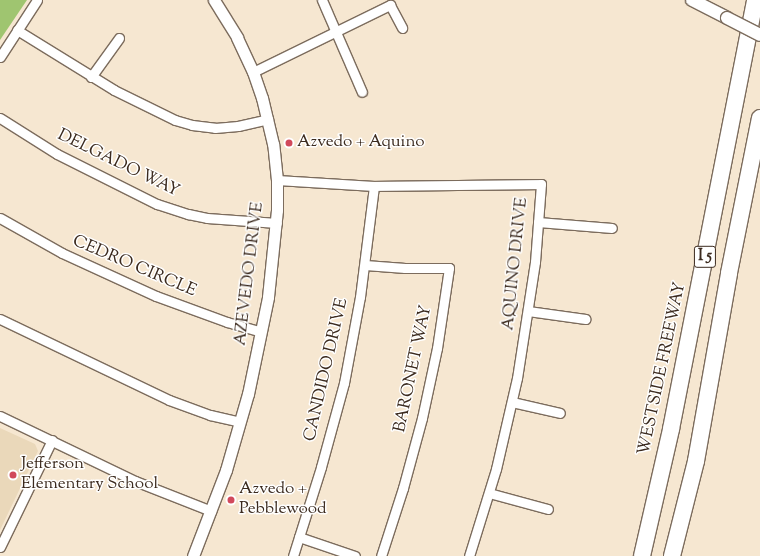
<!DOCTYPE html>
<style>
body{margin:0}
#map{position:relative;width:760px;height:556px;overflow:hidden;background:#f6e7d1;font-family:"Sorts Mill Goudy",serif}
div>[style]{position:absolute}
.built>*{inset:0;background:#ead8ba}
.green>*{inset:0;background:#9fc570}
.roads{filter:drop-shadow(1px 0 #7c6c5d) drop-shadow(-1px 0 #7c6c5d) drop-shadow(0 1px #7c6c5d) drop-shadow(0 -1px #7c6c5d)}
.minor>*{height:9px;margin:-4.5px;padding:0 4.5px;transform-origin:4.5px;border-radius:4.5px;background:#fff}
.tertiary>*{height:11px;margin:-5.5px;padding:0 5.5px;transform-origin:5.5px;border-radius:5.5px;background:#fff}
.secondary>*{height:12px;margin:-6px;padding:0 6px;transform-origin:6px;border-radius:6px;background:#fff}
.motorway>*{height:16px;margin:-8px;padding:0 8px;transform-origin:8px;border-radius:8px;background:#fff}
.bridges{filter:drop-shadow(1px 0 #7c6c5d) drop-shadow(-1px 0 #7c6c5d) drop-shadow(0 1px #7c6c5d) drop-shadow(0 -1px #7c6c5d)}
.secondary-bridge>*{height:12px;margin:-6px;padding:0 6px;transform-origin:6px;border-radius:6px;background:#fff}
.dots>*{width:11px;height:11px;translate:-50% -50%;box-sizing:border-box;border:2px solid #fff;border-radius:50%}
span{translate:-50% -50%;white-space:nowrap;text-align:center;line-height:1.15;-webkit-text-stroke:3px #fff;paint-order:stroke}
.shield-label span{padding:1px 3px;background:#fff;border:1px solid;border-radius:3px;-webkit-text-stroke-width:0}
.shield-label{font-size:16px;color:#3b2a1e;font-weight:700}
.poi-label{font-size:17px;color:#3b2a1e}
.left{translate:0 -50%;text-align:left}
.street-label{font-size:17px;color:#3b2a1e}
</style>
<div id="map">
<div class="built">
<div style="clip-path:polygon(0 428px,35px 444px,38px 451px,0 530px)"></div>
</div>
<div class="green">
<div style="clip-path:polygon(0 0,27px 0,0 40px)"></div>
</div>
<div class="roads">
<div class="minor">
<div style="left:322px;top:0;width:100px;rotate:66.5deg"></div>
<div style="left:17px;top:30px;width:114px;rotate:31.7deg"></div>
<div style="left:114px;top:90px;width:68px;rotate:26.2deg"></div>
<div style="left:175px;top:120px;width:18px;rotate:16deg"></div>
<div style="left:192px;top:125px;width:23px;rotate:7deg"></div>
<div style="left:215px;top:128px;width:23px;rotate:-5deg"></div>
<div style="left:238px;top:126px;width:31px;rotate:-13deg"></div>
<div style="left:0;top:57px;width:68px;rotate:-57deg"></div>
<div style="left:253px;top:72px;width:153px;rotate:-26.1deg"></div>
<div style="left:390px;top:5px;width:26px;rotate:62deg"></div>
<div style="left:91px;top:77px;width:48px;rotate:-54.3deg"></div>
<div style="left:0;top:118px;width:67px;rotate:32.3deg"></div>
<div style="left:57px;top:154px;width:112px;rotate:26.6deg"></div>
<div style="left:157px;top:204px;width:33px;rotate:18deg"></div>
<div style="left:188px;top:214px;width:19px;rotate:12deg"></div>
<div style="left:207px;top:218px;width:70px;rotate:4.1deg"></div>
<div style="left:277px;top:180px;width:97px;rotate:3.5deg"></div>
<div style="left:374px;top:186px;width:167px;rotate:-0.7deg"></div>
<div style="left:541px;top:184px;width:78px;rotate:94.4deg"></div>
<div style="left:535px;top:262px;width:117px;rotate:98.8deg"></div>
<div style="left:517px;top:378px;width:93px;rotate:103deg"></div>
<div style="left:496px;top:469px;width:91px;rotate:107.2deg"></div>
<div style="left:0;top:218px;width:71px;rotate:29.4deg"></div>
<div style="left:62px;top:253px;width:103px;rotate:24.6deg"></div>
<div style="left:156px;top:296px;width:76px;rotate:20.1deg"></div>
<div style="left:227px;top:322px;width:35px;rotate:16deg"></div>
<div style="left:538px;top:222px;width:74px;rotate:4.6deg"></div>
<div style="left:365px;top:265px;width:40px;rotate:4.3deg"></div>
<div style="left:405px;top:268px;width:44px"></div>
<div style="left:449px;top:268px;width:81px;rotate:98.5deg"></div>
<div style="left:437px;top:348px;width:72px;rotate:102.1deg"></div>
<div style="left:422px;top:418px;width:73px;rotate:105.2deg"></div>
<div style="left:403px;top:488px;width:71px;rotate:107.9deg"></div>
<div style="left:528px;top:311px;width:58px;rotate:8deg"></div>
<div style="left:0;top:319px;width:187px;rotate:25.6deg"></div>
<div style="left:169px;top:400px;width:44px;rotate:20.1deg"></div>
<div style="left:210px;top:415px;width:31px;rotate:13deg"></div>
<div style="left:512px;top:402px;width:49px;rotate:12.9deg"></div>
<div style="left:0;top:416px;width:150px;rotate:25.7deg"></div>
<div style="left:135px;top:481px;width:82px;rotate:21.5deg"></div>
<div style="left:489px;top:493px;width:61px;rotate:15.2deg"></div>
<div style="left:299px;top:537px;width:59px;rotate:18.7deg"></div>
<div style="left:0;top:547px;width:119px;rotate:-64.1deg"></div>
<div style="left:293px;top:556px;width:93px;rotate:-72.5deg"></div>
<div style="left:321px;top:467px;width:87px;rotate:-74.7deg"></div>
<div style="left:344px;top:383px;width:87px;rotate:-79.5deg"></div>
<div style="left:360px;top:297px;width:112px;rotate:-82.8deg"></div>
</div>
<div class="tertiary">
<div style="left:193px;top:556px;width:92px;rotate:-69deg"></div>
<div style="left:226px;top:470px;width:79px;rotate:-73.9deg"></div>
<div style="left:248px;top:394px;width:99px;rotate:-78.3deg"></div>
<div style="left:268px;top:297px;width:87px;rotate:-84.1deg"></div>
<div style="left:277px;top:210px;width:30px;rotate:-90deg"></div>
<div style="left:277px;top:180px;width:36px;rotate:-96deg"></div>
<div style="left:273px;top:144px;width:47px;rotate:-103.4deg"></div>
<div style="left:262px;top:98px;width:28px;rotate:-109deg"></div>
<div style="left:253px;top:72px;width:38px;rotate:-115deg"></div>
<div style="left:237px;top:37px;width:44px;rotate:-121.9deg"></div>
</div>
<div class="secondary">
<div style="left:692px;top:0;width:39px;rotate:27deg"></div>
</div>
<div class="motorway">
<div style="left:642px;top:556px;width:130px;rotate:-77.1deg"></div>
<div style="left:671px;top:429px;width:437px;rotate:-78.9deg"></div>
<div style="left:672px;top:556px;width:98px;rotate:-75.8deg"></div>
<div style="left:696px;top:461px;width:191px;rotate:-80deg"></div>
<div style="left:729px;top:273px;width:158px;rotate:-78.7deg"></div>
</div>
</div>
<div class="bridges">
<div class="secondary-bridge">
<div style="left:727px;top:18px;width:37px;rotate:27deg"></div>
</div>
</div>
<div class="dots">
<div style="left:289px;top:143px;background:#d1495b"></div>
<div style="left:13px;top:475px;background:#d1495b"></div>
<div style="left:231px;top:500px;background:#d1495b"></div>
</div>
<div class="shield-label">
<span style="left:705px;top:257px">I 5</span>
</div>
<div class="poi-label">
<span class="left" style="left:297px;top:143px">Azvedo + Aquino</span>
<span class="left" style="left:21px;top:475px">Jefferson<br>Elementary School</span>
<span class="left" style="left:239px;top:500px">Azvedo +<br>Pebblewood</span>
</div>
<div class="street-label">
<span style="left:118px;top:164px;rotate:26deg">DELGADO WAY</span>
<span style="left:516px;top:264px;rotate:-84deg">AQUINO DRIVE</span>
<span style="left:134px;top:267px;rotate:23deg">CEDRO CIRCLE</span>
<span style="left:250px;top:274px;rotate:-83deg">AZEVEDO DRIVE</span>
<span style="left:414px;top:369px;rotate:-78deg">BARONET WAY</span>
<span style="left:663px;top:369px;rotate:-78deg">WESTSIDE FREEWAY</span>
<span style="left:327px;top:370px;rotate:-77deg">CANDIDO DRIVE</span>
</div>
</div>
